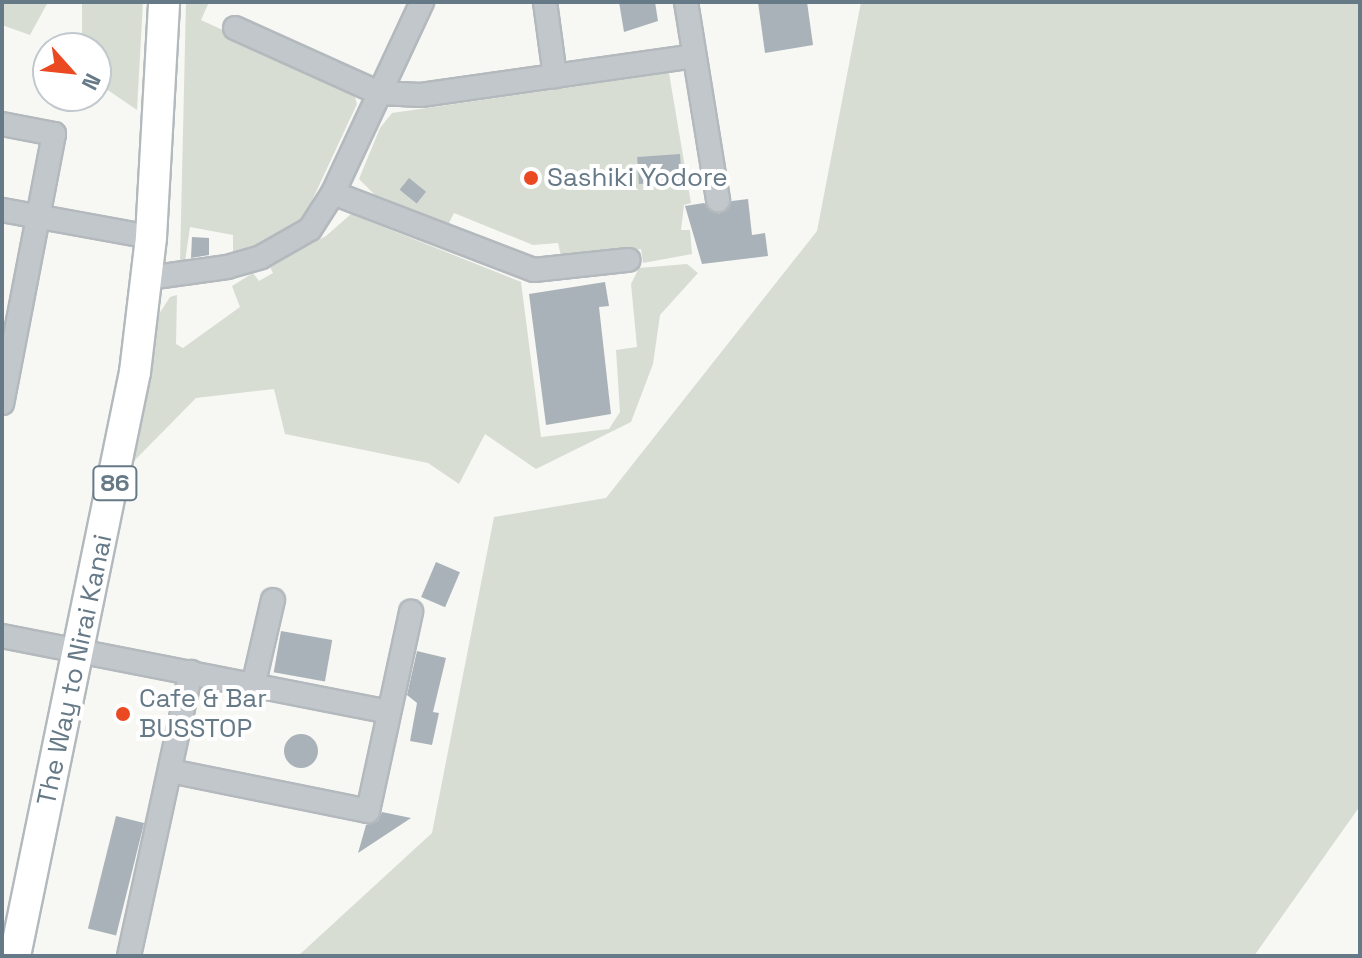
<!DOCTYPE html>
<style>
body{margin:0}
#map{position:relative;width:1362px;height:958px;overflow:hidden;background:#f7f7f4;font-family:"Space Grotesk",sans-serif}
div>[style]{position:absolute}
.green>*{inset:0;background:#d7ddd3}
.building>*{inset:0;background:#a9b2b8;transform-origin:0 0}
.round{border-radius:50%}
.roads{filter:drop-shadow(2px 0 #b3b9bd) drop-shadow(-2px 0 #b3b9bd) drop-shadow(0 2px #b3b9bd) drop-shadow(0 -2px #b3b9bd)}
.minor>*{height:22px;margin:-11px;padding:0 11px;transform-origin:11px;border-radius:11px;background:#c2c7cb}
.major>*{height:30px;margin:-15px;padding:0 15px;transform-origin:15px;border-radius:15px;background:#fff}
.dots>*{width:22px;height:22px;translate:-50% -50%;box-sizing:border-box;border:4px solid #fff;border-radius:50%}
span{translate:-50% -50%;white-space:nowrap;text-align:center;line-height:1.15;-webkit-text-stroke:8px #fff;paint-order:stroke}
.shield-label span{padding:2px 6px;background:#fff;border:2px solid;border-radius:6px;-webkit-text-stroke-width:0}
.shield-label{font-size:24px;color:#657987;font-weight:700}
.poi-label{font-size:26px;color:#657987}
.left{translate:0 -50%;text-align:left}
.street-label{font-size:26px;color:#657987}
.frame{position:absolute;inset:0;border:4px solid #657987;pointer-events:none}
.north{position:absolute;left:32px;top:32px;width:80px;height:80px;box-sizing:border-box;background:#fff;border:2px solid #c1c9cf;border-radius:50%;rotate:117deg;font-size:22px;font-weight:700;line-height:32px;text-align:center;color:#657987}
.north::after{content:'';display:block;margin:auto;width:28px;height:36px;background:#ea4921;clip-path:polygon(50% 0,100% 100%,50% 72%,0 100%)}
</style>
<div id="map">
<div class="green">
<div style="clip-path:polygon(2px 2px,48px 2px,30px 35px,2px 25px)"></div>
<div style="clip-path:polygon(82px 2px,143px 2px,137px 110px,96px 82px,96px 48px,82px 46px)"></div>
<div style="clip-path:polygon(186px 2px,209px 2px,201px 20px,353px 90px,357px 104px,301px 224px,278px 241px,233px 256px,233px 235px,190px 227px,185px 262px,180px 262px)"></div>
<div style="clip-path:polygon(861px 2px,1360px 2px,1360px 806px,1254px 956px,298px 956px,432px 833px,494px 517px,606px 498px,817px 231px)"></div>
<div style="clip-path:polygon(669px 73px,691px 203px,684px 205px,681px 230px,690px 230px,692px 254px,643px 263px,641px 249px,562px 260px,558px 243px,533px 245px,454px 213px,446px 229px,374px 202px,376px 196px,359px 179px,380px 128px,392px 113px)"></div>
<div style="clip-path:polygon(351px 214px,521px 282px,541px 437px,609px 429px,620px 412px,616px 350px,637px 347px,631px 284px,639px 268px,687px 264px,698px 273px,660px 315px,653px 364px,631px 422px,536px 469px,485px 434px,459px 484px,428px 463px,285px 434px,274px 389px,196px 398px,131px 464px,157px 317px,170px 297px,177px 295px,176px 344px,183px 348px,240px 307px,232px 286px,253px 273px,259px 281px,273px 273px,269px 265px,326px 236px)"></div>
</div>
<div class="building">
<div style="clip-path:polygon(619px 2px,655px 2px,658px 21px,624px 32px)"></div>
<div style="clip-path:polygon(758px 2px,807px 2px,813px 45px,765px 53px)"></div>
<div style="left:680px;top:154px;width:27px;height:43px;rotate:86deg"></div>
<div style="left:409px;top:178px;width:22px;height:15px;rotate:39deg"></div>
<div style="clip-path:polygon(748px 199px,752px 235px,765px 233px,768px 256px,702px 264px,685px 206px,704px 203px,719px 214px,732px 201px)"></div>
<div style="clip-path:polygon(192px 237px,209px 238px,209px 255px,191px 258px)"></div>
<div style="clip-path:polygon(605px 282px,609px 306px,599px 307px,611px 414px,546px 425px,529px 294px)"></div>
<div style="left:436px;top:562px;width:26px;height:38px;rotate:23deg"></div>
<div style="left:281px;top:631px;width:52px;height:42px;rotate:10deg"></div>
<div style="clip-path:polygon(417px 651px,446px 658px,433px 712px,439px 713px,432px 745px,410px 741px,417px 703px,407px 695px)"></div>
<div class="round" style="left:284px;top:734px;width:34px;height:34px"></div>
<div style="clip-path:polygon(382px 812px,411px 818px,358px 853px,366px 825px,378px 821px)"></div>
<div style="left:116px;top:816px;width:29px;height:116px;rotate:14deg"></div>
</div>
<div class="roads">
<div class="minor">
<div style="left:545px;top:2px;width:75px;rotate:82.3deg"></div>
<div style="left:686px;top:2px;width:201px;rotate:80.8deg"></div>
<div style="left:235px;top:28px;width:158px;rotate:24.3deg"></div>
<div style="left:379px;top:93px;width:42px;rotate:2.7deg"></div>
<div style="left:421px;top:95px;width:276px;rotate:-8.1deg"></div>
<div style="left:2px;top:124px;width:53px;rotate:10.9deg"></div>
<div style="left:54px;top:134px;width:274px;rotate:100.9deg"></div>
<div style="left:333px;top:193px;width:215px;rotate:21deg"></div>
<div style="left:534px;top:270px;width:95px;rotate:-6.1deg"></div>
<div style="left:2px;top:210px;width:151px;rotate:10.3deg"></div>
<div style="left:148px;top:278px;width:80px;rotate:-7.9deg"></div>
<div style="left:227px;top:267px;width:35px;rotate:-16deg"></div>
<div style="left:261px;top:257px;width:56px;rotate:-29.7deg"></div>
<div style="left:310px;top:229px;width:43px;rotate:-57.4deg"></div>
<div style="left:333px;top:193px;width:211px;rotate:-65deg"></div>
<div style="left:2px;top:636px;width:394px;rotate:11.1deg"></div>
<div style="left:254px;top:682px;width:84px;rotate:-77deg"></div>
<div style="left:170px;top:771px;width:202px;rotate:11.4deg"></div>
<div style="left:368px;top:811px;width:204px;rotate:-77.8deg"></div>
<div style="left:129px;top:956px;width:291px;rotate:-77.7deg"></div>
</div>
<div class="major">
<div style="left:15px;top:956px;width:596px;rotate:-78.39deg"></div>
<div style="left:135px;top:372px;width:136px;rotate:-83.2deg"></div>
<div style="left:151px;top:237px;width:235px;rotate:-86.8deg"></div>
</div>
</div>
<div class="dots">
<div style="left:531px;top:178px;background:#ea4921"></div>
<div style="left:123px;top:714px;background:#ea4921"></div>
</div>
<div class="shield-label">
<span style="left:115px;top:483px">86</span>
</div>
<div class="poi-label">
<span class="left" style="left:547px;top:178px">Sashiki Yodore</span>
<span class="left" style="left:139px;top:714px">Cafe &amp; Bar<br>BUSSTOP</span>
</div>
<div class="street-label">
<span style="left:75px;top:670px;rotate:-78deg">The Way to Nirai Kanai</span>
</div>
<div class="frame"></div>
<div class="north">N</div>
</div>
